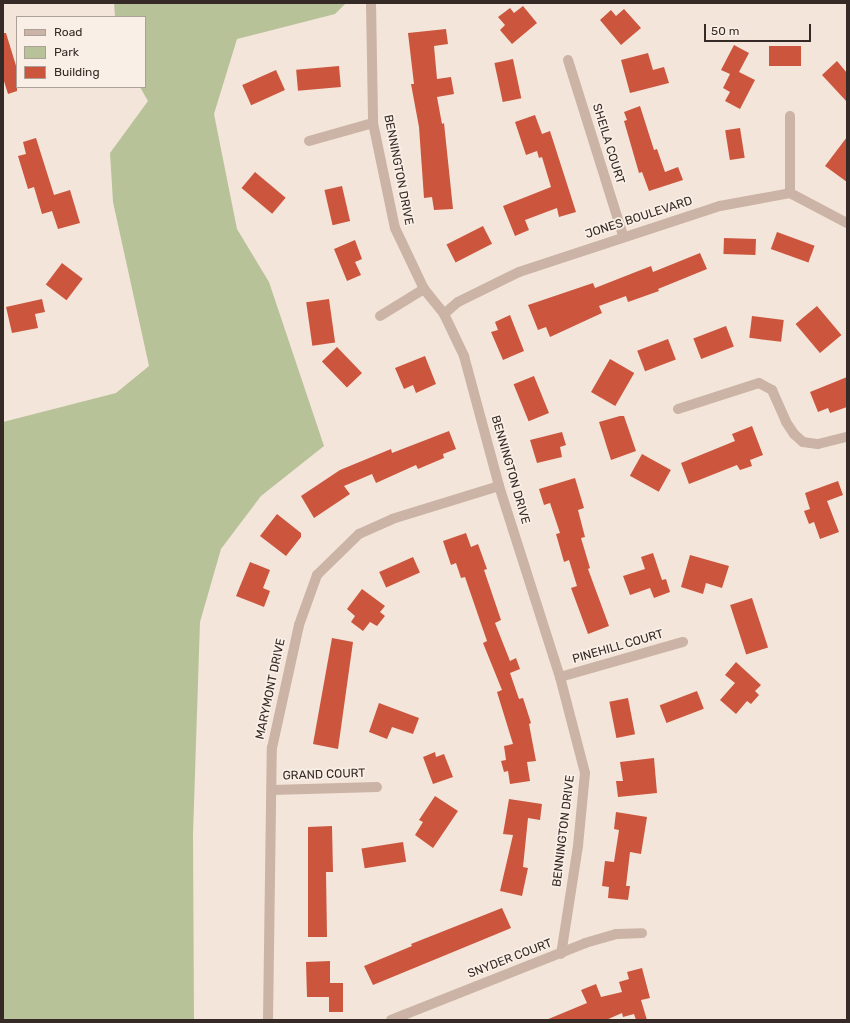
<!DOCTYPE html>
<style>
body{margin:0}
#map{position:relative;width:850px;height:1023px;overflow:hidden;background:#f3e5d9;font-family:Rubik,sans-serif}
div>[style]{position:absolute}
.green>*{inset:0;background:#b8c299}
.building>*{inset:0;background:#cc553e;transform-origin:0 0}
.street>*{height:10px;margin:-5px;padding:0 5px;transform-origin:5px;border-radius:5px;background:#cbb3a5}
span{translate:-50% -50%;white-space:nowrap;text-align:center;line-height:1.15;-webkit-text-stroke:3.5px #faefe6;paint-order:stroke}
.street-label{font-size:12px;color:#362a26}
.frame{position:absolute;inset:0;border:4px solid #362a26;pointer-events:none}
.legend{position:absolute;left:16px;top:16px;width:130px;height:72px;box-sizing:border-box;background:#faefe6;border:1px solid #aca099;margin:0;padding:5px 7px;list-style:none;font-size:12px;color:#362a26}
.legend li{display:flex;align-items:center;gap:8px;height:20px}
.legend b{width:20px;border:1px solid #aca099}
.scale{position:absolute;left:704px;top:24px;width:107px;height:18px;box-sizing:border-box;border:2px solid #362a26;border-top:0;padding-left:5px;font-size:12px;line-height:14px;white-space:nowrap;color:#362a26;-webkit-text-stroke:3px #faefe6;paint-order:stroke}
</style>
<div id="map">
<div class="green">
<div style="clip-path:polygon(114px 3px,346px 3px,335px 14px,237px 39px,214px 114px,237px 229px,269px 282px,324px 446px,261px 496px,221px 549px,200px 622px,193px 834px,194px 1020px,3px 1020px,3px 422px,116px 393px,149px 366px,113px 202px,110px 153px,148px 101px,140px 87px,145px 87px,145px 17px,115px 17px)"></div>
</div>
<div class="building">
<div style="clip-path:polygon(523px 6px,537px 23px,512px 44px,500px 30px,505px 25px,498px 17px,510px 8px,514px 13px)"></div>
<div style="clip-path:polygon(624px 9px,641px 28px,621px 45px,600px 20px,611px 10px,616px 16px)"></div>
<div style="clip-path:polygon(446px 29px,448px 44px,434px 46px,437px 79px,451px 77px,454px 94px,437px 97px,442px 124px,444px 123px,453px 209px,434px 210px,432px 197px,424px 198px,419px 127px,411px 84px,414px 84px,408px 33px)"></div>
<div style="clip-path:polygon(3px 33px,6px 33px,17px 69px,17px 91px,8px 94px,3px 78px)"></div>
<div style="clip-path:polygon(734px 45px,749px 53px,739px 72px,755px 80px,740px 109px,725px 101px,730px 92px,723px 88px,730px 74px,721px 70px)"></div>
<div style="left:801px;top:46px;width:20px;height:32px;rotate:90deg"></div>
<div style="clip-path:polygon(648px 53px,653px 70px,664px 67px,669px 83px,630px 93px,621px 60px)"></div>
<div style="left:513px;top:59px;width:40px;height:19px;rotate:78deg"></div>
<div style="clip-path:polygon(837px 61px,847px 73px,847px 102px,822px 75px)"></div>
<div style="left:339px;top:66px;width:21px;height:43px;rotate:85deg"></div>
<div style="left:276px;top:70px;width:22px;height:37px;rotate:66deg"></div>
<div style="clip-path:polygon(640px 106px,654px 150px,657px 149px,665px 172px,678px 167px,683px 180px,649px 191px,642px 172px,639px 173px,624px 121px,627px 120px,624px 112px)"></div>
<div style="clip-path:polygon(535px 115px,542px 134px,550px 131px,576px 212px,559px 217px,557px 208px,525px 220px,529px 230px,515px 236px,503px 206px,551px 187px,542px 157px,539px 158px,537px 151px,526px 155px,515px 122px)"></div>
<div style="left:740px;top:128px;width:30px;height:15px;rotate:81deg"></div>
<div style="clip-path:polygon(847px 137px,847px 182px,825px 166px)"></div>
<div style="clip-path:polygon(36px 138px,54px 195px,70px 190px,80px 223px,58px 229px,52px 211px,42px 214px,34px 187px,28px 189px,18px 156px,26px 154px,23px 142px)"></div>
<div style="left:255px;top:172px;width:40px;height:21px;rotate:40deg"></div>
<div style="left:342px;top:186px;width:36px;height:18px;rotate:77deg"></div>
<div style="left:483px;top:226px;width:20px;height:41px;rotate:63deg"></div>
<div style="left:777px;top:232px;width:40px;height:18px;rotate:20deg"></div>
<div style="left:724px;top:238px;width:32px;height:16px;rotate:2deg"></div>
<div style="clip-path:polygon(355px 240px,362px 259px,355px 262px,361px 275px,347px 281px,334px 249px)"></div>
<div style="clip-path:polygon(700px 253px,707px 269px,658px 289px,659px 291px,628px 302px,626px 296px,599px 306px,602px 313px,550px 337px,546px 327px,538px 330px,528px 305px,593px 283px,595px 288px,651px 266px,653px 272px)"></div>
<div style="left:62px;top:263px;width:26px;height:27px;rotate:37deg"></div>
<div style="clip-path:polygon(42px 299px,45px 312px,35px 314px,38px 328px,12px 333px,6px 307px)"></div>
<div style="left:329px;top:299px;width:44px;height:23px;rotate:82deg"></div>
<div style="left:817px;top:306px;width:38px;height:28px;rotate:50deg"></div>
<div style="clip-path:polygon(510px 315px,524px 351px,503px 360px,491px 332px,498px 330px,495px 322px)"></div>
<div style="left:752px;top:316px;width:32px;height:22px;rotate:7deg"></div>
<div style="left:726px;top:326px;width:22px;height:35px;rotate:69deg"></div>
<div style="left:668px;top:339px;width:22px;height:33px;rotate:69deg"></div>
<div style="left:337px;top:347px;width:36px;height:21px;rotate:46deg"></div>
<div style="clip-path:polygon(425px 356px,436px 384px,416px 393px,413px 385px,404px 389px,395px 368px)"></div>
<div style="left:610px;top:359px;width:28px;height:38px;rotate:30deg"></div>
<div style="left:534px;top:376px;width:40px;height:22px;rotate:68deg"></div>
<div style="clip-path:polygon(847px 377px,847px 407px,830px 413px,828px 408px,818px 412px,810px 392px)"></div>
<div style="clip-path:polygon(620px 416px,624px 416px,636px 451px,611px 460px,599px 422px)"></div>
<div style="clip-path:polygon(752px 426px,763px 455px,750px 460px,752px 466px,740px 470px,737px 465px,689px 484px,681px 463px,735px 441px,732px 434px)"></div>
<div style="clip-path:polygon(449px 431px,456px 449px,443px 454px,444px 458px,418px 469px,416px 465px,376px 483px,372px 474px,344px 486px,350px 494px,314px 518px,301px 496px,340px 470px,391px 449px,392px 453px)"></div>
<div style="clip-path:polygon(562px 432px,566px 445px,560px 447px,562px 457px,537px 463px,530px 440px)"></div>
<div style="left:642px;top:454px;width:33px;height:25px;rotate:29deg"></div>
<div style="clip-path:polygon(575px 478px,584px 508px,578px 510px,585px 537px,581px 538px,590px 568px,588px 569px,609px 626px,588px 634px,571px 588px,577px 586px,569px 560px,564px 562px,556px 534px,560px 533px,550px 503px,544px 505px,539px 489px)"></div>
<div style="clip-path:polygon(838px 481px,843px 495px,827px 501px,839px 532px,820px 539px,814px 522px,809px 524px,804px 511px,810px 509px,805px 493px)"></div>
<div style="clip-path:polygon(277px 514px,301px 533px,301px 537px,286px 556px,260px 536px)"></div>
<div style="clip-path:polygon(466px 533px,471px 547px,478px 544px,487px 569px,484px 570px,501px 620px,495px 623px,510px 661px,516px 658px,520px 669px,510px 673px,519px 699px,523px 698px,531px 723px,529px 724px,536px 761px,527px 762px,530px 781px,510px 784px,508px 771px,504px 772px,501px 761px,506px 760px,504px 746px,513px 744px,497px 692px,502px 690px,483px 643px,487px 641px,465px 577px,461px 578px,456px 563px,451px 565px,443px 541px)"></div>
<div style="clip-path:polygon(653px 553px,662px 580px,666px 579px,670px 592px,654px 598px,650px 588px,630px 595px,623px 576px,645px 569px,641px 557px)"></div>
<div style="clip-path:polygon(690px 555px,729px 566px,722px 588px,706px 583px,703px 594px,681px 587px)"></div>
<div style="left:413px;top:557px;width:17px;height:37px;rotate:66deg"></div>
<div style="clip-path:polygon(250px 562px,270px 570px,263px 588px,270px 591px,264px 607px,236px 596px)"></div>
<div style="clip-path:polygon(362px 589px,385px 606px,380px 612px,385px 616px,377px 626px,370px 622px,363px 631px,351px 622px,355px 616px,347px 609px)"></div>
<div style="left:752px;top:598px;width:52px;height:23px;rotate:72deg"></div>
<div style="clip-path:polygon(332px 638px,353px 642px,338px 749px,313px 744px)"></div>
<div style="clip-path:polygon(736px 662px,761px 685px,755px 691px,759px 695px,751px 704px,747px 701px,736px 714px,720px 700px,735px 683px,725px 675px)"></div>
<div style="left:697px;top:691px;width:19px;height:40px;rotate:69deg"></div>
<div style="left:628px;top:698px;width:37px;height:19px;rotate:79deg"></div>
<div style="clip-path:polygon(379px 703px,419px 718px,413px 734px,392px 727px,387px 739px,369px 732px)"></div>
<div style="clip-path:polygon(435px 752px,436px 757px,444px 754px,453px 777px,433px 784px,423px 757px)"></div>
<div style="clip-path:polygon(654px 758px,657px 793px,618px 797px,616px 781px,623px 781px,620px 762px)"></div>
<div style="clip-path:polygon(435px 796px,458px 811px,433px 848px,415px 835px,423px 822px,419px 820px)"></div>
<div style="clip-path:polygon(509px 799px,542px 804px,540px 820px,528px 818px,523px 867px,528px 868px,522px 896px,500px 891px,513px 835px,503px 834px)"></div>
<div style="clip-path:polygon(616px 812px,647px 817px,641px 854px,630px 852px,626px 886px,630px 886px,628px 900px,608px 898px,609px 887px,602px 886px,605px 861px,614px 862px,619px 830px,614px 829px)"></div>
<div style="clip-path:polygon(332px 826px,333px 872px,326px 872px,327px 937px,308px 937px,308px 827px)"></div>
<div style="left:403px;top:842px;width:20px;height:42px;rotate:81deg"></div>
<div style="clip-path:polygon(502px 908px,511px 928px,373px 985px,364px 966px,412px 946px,411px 944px)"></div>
<div style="clip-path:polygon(330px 961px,330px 983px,343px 983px,343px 1012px,329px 1012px,329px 997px,307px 997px,306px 962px)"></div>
<div style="clip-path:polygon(642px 968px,650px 998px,641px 1000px,647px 1020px,636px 1020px,634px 1014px,623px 1017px,622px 1013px,606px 1020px,546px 1020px,587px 1003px,581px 990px,596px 984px,601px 997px,622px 992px,619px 982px,629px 979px,627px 972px)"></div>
</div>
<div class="street">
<div style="left:371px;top:3px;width:120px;rotate:89deg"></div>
<div style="left:373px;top:123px;width:107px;rotate:78.2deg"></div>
<div style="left:395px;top:228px;width:68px;rotate:64.6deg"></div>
<div style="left:424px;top:289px;width:32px;rotate:51deg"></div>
<div style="left:444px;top:314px;width:47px;rotate:64.5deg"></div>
<div style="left:464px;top:356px;width:135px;rotate:74.9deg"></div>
<div style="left:499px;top:486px;width:201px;rotate:72.3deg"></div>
<div style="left:560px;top:677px;width:99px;rotate:75.4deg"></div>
<div style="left:585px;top:773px;width:73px;rotate:95.5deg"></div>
<div style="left:578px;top:846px;width:109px;rotate:98.9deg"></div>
<div style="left:568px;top:60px;width:184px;rotate:72.6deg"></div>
<div style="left:790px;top:116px;width:77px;rotate:90deg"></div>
<div style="left:309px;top:141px;width:66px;rotate:-15.7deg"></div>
<div style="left:444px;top:314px;width:18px;rotate:-41deg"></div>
<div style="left:458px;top:302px;width:68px;rotate:-26.2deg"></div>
<div style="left:519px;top:272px;width:212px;rotate:-18.2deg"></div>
<div style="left:720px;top:206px;width:71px;rotate:-10.5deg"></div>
<div style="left:790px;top:193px;width:64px;rotate:27.8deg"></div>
<div style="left:380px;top:316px;width:52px;rotate:-31.5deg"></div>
<div style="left:678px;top:409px;width:85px;rotate:-17.8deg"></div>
<div style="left:759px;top:383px;width:15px;rotate:28deg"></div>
<div style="left:772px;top:390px;width:35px;rotate:66deg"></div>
<div style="left:786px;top:422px;width:14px;rotate:56deg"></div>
<div style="left:794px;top:434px;width:12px;rotate:42deg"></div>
<div style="left:803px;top:442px;width:15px;rotate:8deg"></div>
<div style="left:818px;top:444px;width:30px;rotate:-14deg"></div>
<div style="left:560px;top:677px;width:128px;rotate:-15.9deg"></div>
<div style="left:272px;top:790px;width:105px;rotate:-1.6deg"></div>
<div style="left:268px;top:1020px;width:272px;rotate:-89.2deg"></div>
<div style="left:272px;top:748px;width:126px;rotate:-77.6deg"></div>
<div style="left:299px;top:625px;width:53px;rotate:-70.2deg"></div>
<div style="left:317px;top:575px;width:59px;rotate:-44.3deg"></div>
<div style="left:359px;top:534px;width:36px;rotate:-24deg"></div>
<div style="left:392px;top:519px;width:112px;rotate:-17.1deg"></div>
<div style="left:391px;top:1020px;width:209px;rotate:-21.6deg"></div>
<div style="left:585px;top:943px;width:33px;rotate:-16deg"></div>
<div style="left:617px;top:934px;width:25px;rotate:-2deg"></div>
</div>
<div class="street-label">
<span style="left:608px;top:144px;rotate:73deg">SHEILA COURT</span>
<span style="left:398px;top:170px;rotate:79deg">BENNINGTON DRIVE</span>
<span style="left:639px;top:218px;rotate:-18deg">JONES BOULEVARD</span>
<span style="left:510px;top:470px;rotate:74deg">BENNINGTON DRIVE</span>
<span style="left:618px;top:647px;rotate:-16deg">PINEHILL COURT</span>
<span style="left:271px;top:689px;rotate:-78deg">MARYMONT DRIVE</span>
<span style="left:324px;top:775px;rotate:-2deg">GRAND COURT</span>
<span style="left:564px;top:831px;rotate:-83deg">BENNINGTON DRIVE</span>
<span style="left:510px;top:959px;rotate:-21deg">SNYDER COURT</span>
</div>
<div class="frame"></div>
<ul class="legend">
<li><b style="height:5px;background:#cbb3a5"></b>Road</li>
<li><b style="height:11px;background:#b8c299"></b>Park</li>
<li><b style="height:11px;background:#cc553e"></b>Building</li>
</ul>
<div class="scale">50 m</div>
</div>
